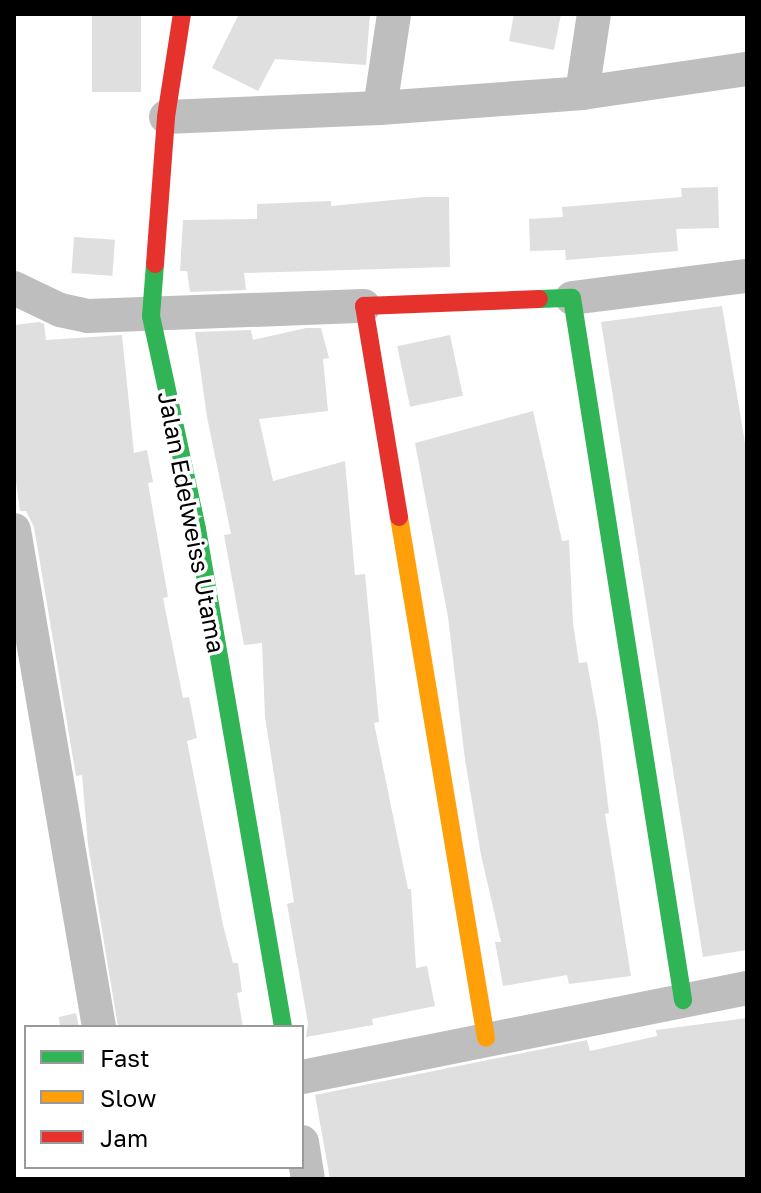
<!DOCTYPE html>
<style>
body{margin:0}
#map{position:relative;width:761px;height:1193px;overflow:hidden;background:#fff;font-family:"Golos Text",sans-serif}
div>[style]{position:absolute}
.building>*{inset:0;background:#dfdfdf;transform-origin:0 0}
.street>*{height:34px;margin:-17px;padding:0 17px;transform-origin:17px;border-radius:17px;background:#bebebe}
.fast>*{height:18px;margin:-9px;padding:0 9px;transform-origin:9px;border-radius:9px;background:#30b455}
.slow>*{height:18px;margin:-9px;padding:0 9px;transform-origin:9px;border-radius:9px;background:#ff9f0a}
.jam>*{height:18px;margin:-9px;padding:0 9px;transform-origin:9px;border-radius:9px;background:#e5322d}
span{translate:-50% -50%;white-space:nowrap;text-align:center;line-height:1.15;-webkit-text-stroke:7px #fff;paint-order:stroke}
.street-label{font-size:24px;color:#000}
.frame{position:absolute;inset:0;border:16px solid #000;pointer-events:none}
.legend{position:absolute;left:24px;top:1025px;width:280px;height:144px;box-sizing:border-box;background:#fff;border:2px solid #999;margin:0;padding:10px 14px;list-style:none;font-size:24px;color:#000}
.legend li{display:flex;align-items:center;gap:16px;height:40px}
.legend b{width:40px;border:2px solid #999}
</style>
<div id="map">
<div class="building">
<div style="left:92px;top:14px;width:49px;height:78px"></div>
<div style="clip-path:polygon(239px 14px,370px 14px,366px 65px,275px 59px,258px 91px,212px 68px)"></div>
<div style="clip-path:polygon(514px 14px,561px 14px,554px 50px,509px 41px)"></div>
<div style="clip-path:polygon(718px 187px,719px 228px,676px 229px,678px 251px,566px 260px,565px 250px,530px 251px,529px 219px,563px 217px,562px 207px,682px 197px,681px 188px)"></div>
<div style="clip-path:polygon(424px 197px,449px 197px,450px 267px,244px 273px,246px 290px,190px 292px,187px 271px,180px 271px,183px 220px,257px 219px,257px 204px,331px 201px,331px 206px)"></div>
<div style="left:74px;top:237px;width:41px;height:36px;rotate:4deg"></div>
<div style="clip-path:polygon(722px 306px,747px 455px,747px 950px,703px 957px,601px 322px)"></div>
<div style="clip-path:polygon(39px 322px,44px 324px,46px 340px,122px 335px,134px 453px,147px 450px,153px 482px,148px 483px,168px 597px,163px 598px,183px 698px,189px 697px,197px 738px,187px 741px,223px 925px,233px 963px,238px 963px,242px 992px,237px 993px,243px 1027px,118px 1027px,88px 845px,82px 775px,76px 776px,34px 527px,26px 511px,20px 511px,14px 467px,14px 325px)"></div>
<div style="clip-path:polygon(306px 328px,321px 328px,329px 358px,323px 359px,328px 411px,259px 419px,273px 481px,345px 461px,355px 575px,365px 574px,379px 722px,374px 723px,408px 889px,411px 889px,416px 968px,427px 966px,435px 1006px,372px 1019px,373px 1025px,306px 1037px,308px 1023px,287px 904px,294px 902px,265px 717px,262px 643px,244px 645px,224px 535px,231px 534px,207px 417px,195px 332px,251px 330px,253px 340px)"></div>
<div style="left:450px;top:335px;width:62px;height:54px;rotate:78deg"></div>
<div style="clip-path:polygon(533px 411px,562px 541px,569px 540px,573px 623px,579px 663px,587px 662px,598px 723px,609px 813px,605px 814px,631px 976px,569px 984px,567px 975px,503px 986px,495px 942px,501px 942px,481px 855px,465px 760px,448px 617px,415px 443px)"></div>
<div style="clip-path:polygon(76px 1013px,79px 1027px,60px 1027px,59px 1017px)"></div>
<div style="clip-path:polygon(747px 1018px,747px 1179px,330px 1179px,315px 1095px,587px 1040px,590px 1051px,657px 1036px,656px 1030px)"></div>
</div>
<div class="street">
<div style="left:582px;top:93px;width:80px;rotate:-81.4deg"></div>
<div style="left:380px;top:108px;width:95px;rotate:-81.5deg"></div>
<div style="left:166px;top:117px;width:214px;rotate:-2.4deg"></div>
<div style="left:380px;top:108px;width:203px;rotate:-4.2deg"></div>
<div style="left:582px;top:93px;width:167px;rotate:-8.3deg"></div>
<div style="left:14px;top:288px;width:51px;rotate:25.6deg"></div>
<div style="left:60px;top:310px;width:29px;rotate:12deg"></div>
<div style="left:88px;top:316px;width:276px;rotate:-2.1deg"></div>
<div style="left:572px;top:298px;width:176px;rotate:-7.2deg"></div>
<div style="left:14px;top:530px;width:504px;rotate:80.29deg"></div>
<div style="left:302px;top:1077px;width:454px;rotate:-11.3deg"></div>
<div style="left:302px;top:1142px;width:37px;rotate:81deg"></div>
</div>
<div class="fast">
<div style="left:155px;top:264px;width:52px;rotate:94.4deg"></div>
<div style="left:151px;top:316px;width:218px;rotate:77.8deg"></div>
<div style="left:197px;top:529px;width:505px;rotate:80.2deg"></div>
<div style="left:539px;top:299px;width:33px;rotate:-2deg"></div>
<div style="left:572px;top:298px;width:711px;rotate:81.01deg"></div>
</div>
<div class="slow">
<div style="left:399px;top:517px;width:528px;rotate:80.52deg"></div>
</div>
<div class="jam">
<div style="left:155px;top:264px;width:147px;rotate:-85.7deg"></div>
<div style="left:166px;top:117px;width:104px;rotate:-81.2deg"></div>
<div style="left:399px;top:517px;width:214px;rotate:-99.4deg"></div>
<div style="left:364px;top:306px;width:175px;rotate:-2.3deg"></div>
</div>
<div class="street-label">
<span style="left:192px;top:522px;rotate:79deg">Jalan Edelweiss Utama</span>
</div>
<div class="frame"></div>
<ul class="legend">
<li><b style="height:10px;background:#30b455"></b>Fast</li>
<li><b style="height:10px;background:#ff9f0a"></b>Slow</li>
<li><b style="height:10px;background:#e5322d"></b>Jam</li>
</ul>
</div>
